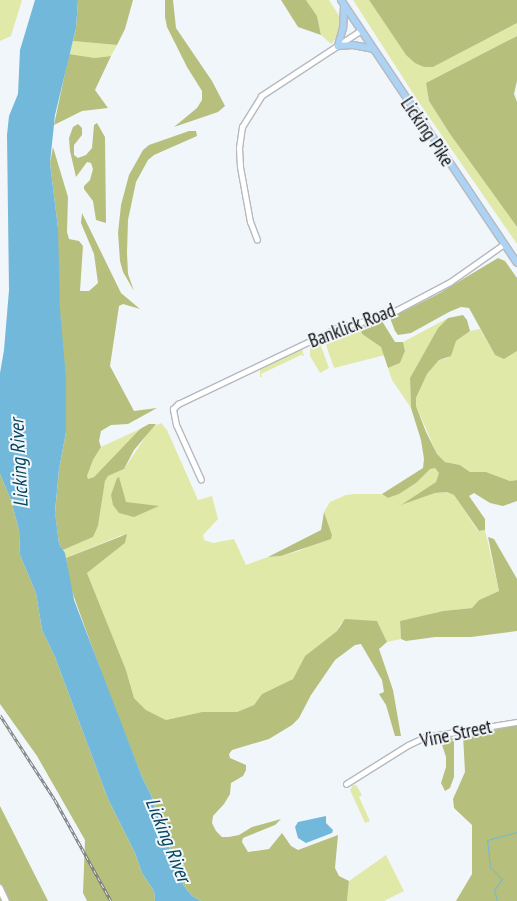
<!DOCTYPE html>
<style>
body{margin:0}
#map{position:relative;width:517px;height:901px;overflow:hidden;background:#f1f6fb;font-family:"PT Sans Narrow",sans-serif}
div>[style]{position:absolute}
.green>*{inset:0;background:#e1e9a8}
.forest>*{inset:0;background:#b7bf7d}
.water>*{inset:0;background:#71b8db}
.stream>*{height:1px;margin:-0.5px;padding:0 0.5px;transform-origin:0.5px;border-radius:0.5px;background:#71b8db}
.roads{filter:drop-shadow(1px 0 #b5b9bf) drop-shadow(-1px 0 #b5b9bf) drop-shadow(0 1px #b5b9bf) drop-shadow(0 -1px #b5b9bf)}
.street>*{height:4.5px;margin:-2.25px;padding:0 2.25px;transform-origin:2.25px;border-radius:2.25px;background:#fff}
.secondary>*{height:5.5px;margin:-2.75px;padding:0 2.75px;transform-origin:2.75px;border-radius:2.75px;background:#fff}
.primary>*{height:6px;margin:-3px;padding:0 3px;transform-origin:3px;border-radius:3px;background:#add3f4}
.rail>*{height:3px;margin-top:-1.5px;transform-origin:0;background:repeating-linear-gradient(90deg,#f1f6fb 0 4px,#7a7d81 0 8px);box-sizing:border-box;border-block:1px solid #7a7d81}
span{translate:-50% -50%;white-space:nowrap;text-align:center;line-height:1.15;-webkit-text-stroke:4px #f1f6fb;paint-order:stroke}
.street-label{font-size:19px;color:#0b0c0e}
.water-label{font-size:20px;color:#07455d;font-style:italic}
</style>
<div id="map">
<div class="green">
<div style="clip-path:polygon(0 0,22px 0,11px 36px,0 41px)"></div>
<div style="clip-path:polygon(306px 0,329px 0,338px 14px,342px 25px,339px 35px,331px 44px,321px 35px,317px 16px)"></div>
<div style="clip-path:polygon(353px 0,369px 0,406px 55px,424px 67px,433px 67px,517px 23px,517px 36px,426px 83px,429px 101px,450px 134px,517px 227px,517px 244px,418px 101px)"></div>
<div style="clip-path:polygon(73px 41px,117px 45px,111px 56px,95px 58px,69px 54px)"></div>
<div style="clip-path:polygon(448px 318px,438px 328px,410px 378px,411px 408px,392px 380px,388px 368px,400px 363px,405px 351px,403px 342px)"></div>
<div style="clip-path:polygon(360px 326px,362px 334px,381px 347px,385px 355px,334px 368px,325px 342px,326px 338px,332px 333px)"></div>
<div style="clip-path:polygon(480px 329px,495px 355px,504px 358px,517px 351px,517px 480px,510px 481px,486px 472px,470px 472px,460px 465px,445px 462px,437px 454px,416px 406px,416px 398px,427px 374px,439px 360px,448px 358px,456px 341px,470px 331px)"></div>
<div style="clip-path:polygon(314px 342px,318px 342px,321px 346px,329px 368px,320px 373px,310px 356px,310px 344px)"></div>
<div style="clip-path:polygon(300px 349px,302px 349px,304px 356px,301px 355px,261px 374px,262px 377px,260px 377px,260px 368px)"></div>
<div style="clip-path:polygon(161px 423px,167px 430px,198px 500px,212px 496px,218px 519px,203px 535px,204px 540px,213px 543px,234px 539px,246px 565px,268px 557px,281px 556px,299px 551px,332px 535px,324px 512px,330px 502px,346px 495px,355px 494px,382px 494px,388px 498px,399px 494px,416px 483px,430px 468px,435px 468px,440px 473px,436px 482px,403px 504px,435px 493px,447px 492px,454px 495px,476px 528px,479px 531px,485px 530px,499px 591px,479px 600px,472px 608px,443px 611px,400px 621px,401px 639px,387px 642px,377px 621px,341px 623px,337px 631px,305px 656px,293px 679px,262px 694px,254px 705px,237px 712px,202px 712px,166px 720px,146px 710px,134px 698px,126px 670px,87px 573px,125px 543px,122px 535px,66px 558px,63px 550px,93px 537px,98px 526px,105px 481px,108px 476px,124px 469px,152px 427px)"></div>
<div style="clip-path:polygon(140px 429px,94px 477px,88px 479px,87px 476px,93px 460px,101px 447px)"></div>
<div style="clip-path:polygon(353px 785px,356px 785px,362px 795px,359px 797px,370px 821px,365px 823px,350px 790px)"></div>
<div style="clip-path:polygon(386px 855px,404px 891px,384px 901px,347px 901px,349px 881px)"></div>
</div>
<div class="forest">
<div style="clip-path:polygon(78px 0,133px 0,125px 29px,117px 45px,73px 41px,76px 28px)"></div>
<div style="clip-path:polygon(165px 0,173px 0,176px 28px,212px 81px,225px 106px,218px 112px,174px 127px,197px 108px,202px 100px,202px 91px,187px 67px,167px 27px,165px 17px)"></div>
<div style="clip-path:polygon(281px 0,306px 0,317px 16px,321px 35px,298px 27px)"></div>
<div style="clip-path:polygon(369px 0,517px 0,517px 23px,433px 67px,424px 67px,415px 63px,406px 55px)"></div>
<div style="clip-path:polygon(517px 36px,517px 81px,514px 94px,517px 102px,517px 227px,450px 134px,429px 101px,426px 83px)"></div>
<div style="clip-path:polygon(69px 54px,95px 58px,111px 56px,95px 90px,108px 108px,82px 111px,54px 125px)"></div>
<div style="clip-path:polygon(97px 123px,105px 137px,106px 223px,96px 220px,93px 201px,84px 189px,84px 186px,90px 180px,93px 169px,91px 163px,87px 162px,76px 177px,70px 151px,69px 138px,73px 127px,78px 124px,82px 128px,82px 135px,74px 145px,74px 155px,78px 158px,86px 155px,92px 148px,94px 125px)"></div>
<div style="clip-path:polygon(189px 131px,196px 131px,197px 136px,154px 155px,148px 160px,136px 182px,128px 220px,127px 253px,128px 274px,134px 291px,123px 272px,120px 261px,118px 233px,121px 205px,129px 175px,143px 150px,149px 145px)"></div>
<div style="clip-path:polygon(53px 147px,68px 197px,67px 232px,69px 239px,79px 241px,83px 246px,80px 291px,89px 291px,98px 283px,94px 254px,81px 223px,82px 213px,121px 293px,140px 309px,123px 304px,119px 306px,110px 366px,134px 411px,157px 408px,128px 424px,111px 425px,101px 431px,99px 441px,101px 447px,93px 460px,87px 476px,88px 479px,94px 477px,140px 429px,149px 424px,156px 424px,134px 450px,124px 469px,108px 476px,105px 481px,98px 526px,93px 537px,63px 550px,59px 544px,55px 513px,59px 469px,66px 432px,58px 275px,58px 228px,50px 163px)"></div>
<div style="clip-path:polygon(498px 258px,505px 261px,517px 278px,517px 351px,504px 359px,495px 355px,469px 308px,461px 307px,449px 312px,411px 333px,398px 335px,395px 331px,390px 318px,438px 294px)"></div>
<div style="clip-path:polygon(463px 315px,467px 320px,470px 331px,456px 341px,451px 356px,439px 360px,427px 374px,416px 398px,416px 406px,426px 432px,437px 454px,445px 462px,460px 465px,470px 472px,486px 472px,510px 481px,517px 480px,517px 501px,503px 506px,490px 503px,474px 493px,469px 496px,485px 519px,485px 530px,479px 531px,454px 495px,447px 492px,435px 493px,401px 505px,436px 482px,439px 473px,435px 468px,430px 469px,416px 483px,399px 494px,388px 498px,382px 494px,423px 468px,424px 459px,421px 440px,411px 408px,410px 378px,438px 328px,448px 318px)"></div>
<div style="clip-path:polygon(382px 321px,395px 342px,403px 342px,405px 351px,400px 363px,388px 368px,381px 347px,362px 334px,360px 326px)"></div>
<div style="clip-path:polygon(0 474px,11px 500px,19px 530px,20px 555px,36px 593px,42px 630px,55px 657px,108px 799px,135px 853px,142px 873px,154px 891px,155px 901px,87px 901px,83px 893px,85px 840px,37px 756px,0 704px)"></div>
<div style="clip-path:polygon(119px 477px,126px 502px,159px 506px,134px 517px,119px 513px,113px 505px,111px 495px,117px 478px)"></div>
<div style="clip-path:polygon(324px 512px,332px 535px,331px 539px,281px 556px,268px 557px,321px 530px)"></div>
<div style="clip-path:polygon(127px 534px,125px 543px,87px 573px,126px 670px,134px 698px,146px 710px,166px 720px,202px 712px,237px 712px,254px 705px,262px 694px,293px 679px,305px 656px,337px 631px,345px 619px,377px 621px,387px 642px,379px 649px,393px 690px,401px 736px,395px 736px,386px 705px,379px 694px,384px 692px,382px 680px,361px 644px,355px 645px,335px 660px,311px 695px,299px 718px,292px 725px,269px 739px,232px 750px,229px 754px,230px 758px,246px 765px,246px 770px,243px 776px,231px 783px,230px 794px,224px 804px,213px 816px,212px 823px,216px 831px,222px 837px,229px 837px,239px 835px,252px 827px,281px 819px,275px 825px,243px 838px,242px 842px,248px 852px,269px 849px,282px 833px,291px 846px,298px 850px,338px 835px,335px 868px,339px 876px,349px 881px,347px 901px,201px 901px,192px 896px,184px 886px,151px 795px,142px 777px,108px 691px,70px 586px,66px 558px)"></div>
<div style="clip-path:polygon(488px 537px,494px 539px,517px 579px,517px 631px,471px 637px,435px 637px,406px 641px,401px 639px,400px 621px,443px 611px,472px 608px,479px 600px,499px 591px)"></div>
<div style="clip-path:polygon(517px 725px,517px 901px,456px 901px,472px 874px,472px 825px,454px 808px,453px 799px,465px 772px,463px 735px)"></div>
<div style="clip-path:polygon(451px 737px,454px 740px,454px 777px,450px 788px,445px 791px,441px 783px,446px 767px,446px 757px,440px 739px)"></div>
<div style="clip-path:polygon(0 806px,48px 901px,0 901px)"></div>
</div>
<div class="water">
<div style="clip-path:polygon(35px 0,78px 0,76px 28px,55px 115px,50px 163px,58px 228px,60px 309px,66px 379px,66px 432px,59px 469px,55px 512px,59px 544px,65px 553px,74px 600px,142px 777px,151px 795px,167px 843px,174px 855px,177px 870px,184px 886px,192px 896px,201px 901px,155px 901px,154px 891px,142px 873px,135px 853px,108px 799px,55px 657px,42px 630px,36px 593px,20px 555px,19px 530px,11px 500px,0 474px,0 373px,4px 350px,9px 290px,7px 135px,9px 116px,18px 94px,20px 50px)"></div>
<div style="clip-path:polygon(326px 816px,326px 823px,333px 830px,332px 833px,306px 843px,298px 838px,295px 827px,298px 822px)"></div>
</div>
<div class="stream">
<div style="left:497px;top:901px;width:11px;rotate:-105deg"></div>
<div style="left:494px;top:890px;width:14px;rotate:-54deg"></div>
<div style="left:502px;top:879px;width:17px;rotate:-135deg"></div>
<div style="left:490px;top:867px;width:27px;rotate:-96deg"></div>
<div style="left:487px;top:840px;width:31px;rotate:-15deg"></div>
</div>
<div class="roads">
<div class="street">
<div style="left:257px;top:240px;width:19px;rotate:-111deg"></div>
<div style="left:250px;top:222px;width:56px;rotate:-100.3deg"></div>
<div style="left:240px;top:167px;width:19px;rotate:-93deg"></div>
<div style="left:239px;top:148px;width:21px;rotate:-82deg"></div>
<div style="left:242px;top:127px;width:36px;rotate:-58deg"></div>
<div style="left:261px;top:96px;width:118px;rotate:-33.3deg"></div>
<div style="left:201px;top:480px;width:60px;rotate:-114.4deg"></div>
<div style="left:176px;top:425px;width:16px;rotate:-101deg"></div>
<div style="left:173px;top:409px;width:7px;rotate:-45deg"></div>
<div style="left:178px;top:404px;width:176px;rotate:-25.5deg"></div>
<div style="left:337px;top:328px;width:42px;rotate:-13.7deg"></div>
<div style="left:378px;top:318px;width:21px;rotate:-23deg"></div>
<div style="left:397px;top:310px;width:60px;rotate:-27.8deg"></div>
<div style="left:450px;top:282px;width:66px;rotate:-35.1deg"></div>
<div style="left:346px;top:784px;width:73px;rotate:-32.2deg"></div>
<div style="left:408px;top:745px;width:19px;rotate:-25deg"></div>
<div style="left:425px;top:737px;width:93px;rotate:-9.3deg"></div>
</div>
<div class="secondary">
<div style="left:0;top:888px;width:14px;rotate:65deg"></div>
</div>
<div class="primary">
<div style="left:341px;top:0;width:316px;rotate:56.2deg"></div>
<div style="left:344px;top:5px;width:23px;rotate:92deg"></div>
<div style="left:343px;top:28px;width:19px;rotate:106deg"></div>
<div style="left:338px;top:46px;width:15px;rotate:-4deg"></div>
<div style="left:353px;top:45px;width:20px;rotate:11deg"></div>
</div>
</div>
<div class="rail">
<div style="left:0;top:715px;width:101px;rotate:57.1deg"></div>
<div style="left:55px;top:800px;width:115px;rotate:61deg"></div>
</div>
<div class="street-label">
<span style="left:427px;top:132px;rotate:56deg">Licking Pike</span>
<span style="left:352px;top:326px;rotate:-21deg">Banklick Road</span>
<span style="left:456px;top:734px;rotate:-12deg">Vine Street</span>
</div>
<div class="water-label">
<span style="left:19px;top:463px;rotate:-93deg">Licking River</span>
<span style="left:168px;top:840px;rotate:68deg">Licking River</span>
</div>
</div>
